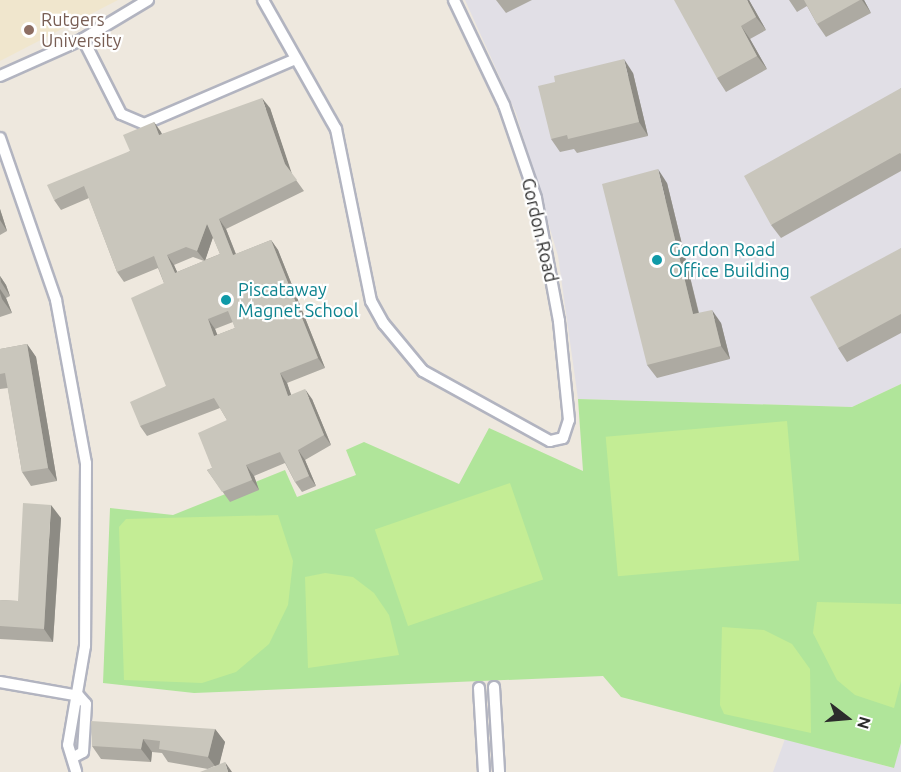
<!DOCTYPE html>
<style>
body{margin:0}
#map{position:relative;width:901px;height:772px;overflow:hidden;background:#eee8de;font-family:Ubuntu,sans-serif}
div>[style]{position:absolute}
.industrial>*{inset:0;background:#e1dfe6}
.education>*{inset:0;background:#f0e6cd}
.green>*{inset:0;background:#b0e59a}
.pitch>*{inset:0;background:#c4ed95;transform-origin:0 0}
.roads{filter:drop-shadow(2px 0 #b2b4c0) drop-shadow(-2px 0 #b2b4c0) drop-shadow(0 2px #b2b4c0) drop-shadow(0 -2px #b2b4c0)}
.minor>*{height:10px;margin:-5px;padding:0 5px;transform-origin:5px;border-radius:5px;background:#fff}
.wall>*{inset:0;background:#adaaa2}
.shaded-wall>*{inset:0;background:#8d8b84}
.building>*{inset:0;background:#c9c6bc}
.dots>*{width:16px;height:16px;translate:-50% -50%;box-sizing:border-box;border:3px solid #fff;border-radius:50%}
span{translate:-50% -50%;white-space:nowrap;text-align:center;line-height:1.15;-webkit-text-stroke:4.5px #fff;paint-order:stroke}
.education-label{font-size:18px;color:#785e54}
.left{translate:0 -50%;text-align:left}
.street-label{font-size:18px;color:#2c2c2c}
.culture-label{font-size:18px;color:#0d838f}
.north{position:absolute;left:817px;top:688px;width:60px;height:60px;-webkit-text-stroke:4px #fff;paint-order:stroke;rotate:106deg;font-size:16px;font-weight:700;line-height:24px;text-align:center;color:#2c2c2c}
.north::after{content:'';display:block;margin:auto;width:21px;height:27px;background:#2c2c2c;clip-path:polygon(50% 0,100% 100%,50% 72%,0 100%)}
</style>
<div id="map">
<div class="industrial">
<div style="clip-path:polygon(465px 0,901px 0,901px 384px,852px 407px,578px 399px,558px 256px,516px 113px)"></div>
<div style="clip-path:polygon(785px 739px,893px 768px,901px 743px,901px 772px,773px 772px)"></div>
</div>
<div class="education">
<div style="clip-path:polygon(0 0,118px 0,0 61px)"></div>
</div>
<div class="green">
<div style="clip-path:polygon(901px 384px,901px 743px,894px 768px,621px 697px,603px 676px,194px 693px,103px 683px,110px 508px,173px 515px,285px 470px,297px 497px,356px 475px,346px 450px,364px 442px,459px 484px,489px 428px,583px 471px,578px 399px,852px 407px)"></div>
</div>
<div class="pitch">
<div style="left:787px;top:421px;width:140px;height:182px;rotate:85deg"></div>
<div style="left:510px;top:483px;width:102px;height:143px;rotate:71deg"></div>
<div style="clip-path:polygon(278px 515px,293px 561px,288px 605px,269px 644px,236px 672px,202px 683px,124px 680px,119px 527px,126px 519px)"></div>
<div style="clip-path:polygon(325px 573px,353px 577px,374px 593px,389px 615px,399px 655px,308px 668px,305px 577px)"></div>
<div style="clip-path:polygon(817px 602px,901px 604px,901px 681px,894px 708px,855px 695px,837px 680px,813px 633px)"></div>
<div style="clip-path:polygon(722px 627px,764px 630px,792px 644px,810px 669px,811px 733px,724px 714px,720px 705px)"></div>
</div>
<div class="roads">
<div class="minor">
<div style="left:263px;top:0;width:148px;rotate:60.5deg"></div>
<div style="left:336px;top:129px;width:176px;rotate:78.5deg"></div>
<div style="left:371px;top:301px;width:26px;rotate:61deg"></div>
<div style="left:384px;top:324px;width:61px;rotate:50.3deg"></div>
<div style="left:423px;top:371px;width:145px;rotate:28.9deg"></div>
<div style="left:550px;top:441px;width:13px;rotate:-13deg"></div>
<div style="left:563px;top:438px;width:19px;rotate:-72deg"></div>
<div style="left:569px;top:420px;width:100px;rotate:-95.8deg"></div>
<div style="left:559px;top:321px;width:125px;rotate:-100.6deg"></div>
<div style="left:536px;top:198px;width:98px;rotate:-109deg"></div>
<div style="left:504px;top:105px;width:116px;rotate:-115.5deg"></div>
<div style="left:83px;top:39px;width:84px;rotate:63.1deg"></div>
<div style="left:121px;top:114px;width:25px;rotate:23deg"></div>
<div style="left:144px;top:124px;width:165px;rotate:-23.2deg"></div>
<div style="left:0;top:76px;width:91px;rotate:-24deg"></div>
<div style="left:83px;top:39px;width:76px;rotate:-31deg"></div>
<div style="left:0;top:138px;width:171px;rotate:70.9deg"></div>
<div style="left:56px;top:300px;width:166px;rotate:79.6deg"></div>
<div style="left:86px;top:463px;width:183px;rotate:90.3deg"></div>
<div style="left:85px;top:646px;width:100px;rotate:99.7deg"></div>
<div style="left:68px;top:745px;width:28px;rotate:73deg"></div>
<div style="left:0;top:682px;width:80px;rotate:10deg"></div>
<div style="left:494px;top:687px;width:85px;rotate:86.6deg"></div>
<div style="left:479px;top:688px;width:84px;rotate:86.6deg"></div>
<div style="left:74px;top:757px;width:10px;rotate:-29deg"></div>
<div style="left:83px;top:752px;width:48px;rotate:-86.4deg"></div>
<div style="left:86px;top:704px;width:11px;rotate:-131deg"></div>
</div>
</div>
<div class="wall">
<div style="clip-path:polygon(496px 0,532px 0,506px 13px)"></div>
<div style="clip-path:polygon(749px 0,766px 30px,750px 39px,767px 69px,726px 92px,717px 78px)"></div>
<div style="clip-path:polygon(789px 0,864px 0,871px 13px,826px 37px,817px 24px,807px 6px,797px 12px)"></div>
<div style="clip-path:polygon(633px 73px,648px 136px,577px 153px,574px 149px,560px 152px,551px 139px)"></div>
<div style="clip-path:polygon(901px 88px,901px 171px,781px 238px,771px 225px)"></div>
<div style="clip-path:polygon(evenodd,270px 108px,291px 173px,304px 191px,226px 229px,236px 254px,271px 240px,278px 250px,325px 368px,287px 383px,291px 395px,312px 399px,331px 445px,305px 460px,316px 486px,302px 492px,295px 482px,285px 463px,254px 476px,259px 490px,230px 502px,207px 470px,212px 468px,227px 420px,220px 408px,147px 436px,140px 426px,166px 386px,164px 283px,158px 268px,124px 282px,117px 272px,89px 198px,61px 210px,54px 200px,130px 151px,154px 122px,162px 134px,270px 108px,213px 237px,220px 254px,205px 260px,213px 237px,270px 108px,193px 257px,204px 261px,177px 272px,174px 265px,193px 257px,270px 108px,233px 322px,235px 328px,217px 335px,215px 329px,233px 322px)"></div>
<div style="clip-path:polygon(667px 183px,699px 313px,721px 323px,730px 359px,657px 378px,647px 365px)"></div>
<div style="clip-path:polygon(0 209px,7px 231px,0 235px)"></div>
<div style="clip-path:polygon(901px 248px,901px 333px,847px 362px,838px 348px)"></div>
<div style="clip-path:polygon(0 276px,6px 285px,10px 296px,6px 298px,12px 313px,0 317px)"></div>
<div style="clip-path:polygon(27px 344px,36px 357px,57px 481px,31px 486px,22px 472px,8px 388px,0 389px,0 349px)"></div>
<div style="clip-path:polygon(61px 518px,53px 642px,0 639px,0 600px,18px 601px)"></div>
<div style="clip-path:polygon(215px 729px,225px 742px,219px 764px,208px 769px,168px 762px,162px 753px,152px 752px,151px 762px,101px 759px,92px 746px)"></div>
</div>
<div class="shaded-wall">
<div style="clip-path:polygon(747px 0,749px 0,766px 30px,756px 17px)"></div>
<div style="clip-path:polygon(862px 0,864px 0,871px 13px)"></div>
<div style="clip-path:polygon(741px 26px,750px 39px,767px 69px,757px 56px)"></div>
<div style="clip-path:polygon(624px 59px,633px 73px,648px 136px,639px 122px)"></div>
<div style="clip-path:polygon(262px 98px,270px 108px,292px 174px,285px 164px)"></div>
<div style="clip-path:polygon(154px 122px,161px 132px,166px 145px,159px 135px)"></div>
<div style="clip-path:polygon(658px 169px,667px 183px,702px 327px,693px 314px)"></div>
<div style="clip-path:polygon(0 209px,7px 231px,0 220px)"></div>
<div style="clip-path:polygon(219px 219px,226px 229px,240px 265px,233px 255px)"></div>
<div style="clip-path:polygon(207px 224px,214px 234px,205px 261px,197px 251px)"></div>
<div style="clip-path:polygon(271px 240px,278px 250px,325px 368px,318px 358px)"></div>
<div style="clip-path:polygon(167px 255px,174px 265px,182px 283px,175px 273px)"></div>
<div style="clip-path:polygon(0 276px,6px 285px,10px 296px,1px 282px)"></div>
<div style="clip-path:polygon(0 289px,6px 298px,12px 313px,2px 299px,0 293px)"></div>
<div style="clip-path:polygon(712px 310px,721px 323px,730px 359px,721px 346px)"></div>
<div style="clip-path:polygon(208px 319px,215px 329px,222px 346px,214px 336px)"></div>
<div style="clip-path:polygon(27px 344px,36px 357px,57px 481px,48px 468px)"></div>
<div style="clip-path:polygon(280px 373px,287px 383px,295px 406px,288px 396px)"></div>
<div style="clip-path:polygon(305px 389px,312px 399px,331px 445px,324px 435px)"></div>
<div style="clip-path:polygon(298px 450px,305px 460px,316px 486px,309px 476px)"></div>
<div style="clip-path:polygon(246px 465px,254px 476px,259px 490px,252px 480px)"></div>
<div style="clip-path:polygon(51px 505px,61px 518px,53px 642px,44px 629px)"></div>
<div style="clip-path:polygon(215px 729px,225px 742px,218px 770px,208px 757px)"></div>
<div style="clip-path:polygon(143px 739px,152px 752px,151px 762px,141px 749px)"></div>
<div style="clip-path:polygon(225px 762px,232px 772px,228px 772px)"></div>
</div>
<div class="building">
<div style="clip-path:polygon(674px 0,747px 0,756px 17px,741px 26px,757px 56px,717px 78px)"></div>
<div style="clip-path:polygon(804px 0,860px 0,817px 24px)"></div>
<div style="clip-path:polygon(624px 59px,639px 122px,568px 139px,567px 135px,551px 139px,538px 86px,555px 82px,554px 76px)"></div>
<div style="clip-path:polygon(901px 88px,901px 154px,900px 153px,771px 225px,744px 176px)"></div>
<div style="clip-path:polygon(evenodd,262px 98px,285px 164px,297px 180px,219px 219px,233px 255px,271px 240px,318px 358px,280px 373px,288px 396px,305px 389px,324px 435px,298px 450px,309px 476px,295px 482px,280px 452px,246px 465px,252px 480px,222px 492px,207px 470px,212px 468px,198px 433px,227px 420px,214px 398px,140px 426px,130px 402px,166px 386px,131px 298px,164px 283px,154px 256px,117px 272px,84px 186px,54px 200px,47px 185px,130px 151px,123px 135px,154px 122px,159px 135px,262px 98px,207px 224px,220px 254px,175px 273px,167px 255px,186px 247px,197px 251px,207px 224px,262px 98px,228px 311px,235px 328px,214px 336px,208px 319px,228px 311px)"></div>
<div style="clip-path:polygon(658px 169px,693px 314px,712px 310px,721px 346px,647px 365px,602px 184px)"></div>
<div style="clip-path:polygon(901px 248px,901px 314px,838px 348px,810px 297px)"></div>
<div style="clip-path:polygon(27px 344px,48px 468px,22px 472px,5px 373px,0 374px,0 349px)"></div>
<div style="clip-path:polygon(23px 503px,51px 505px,44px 629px,0 626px,0 600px,18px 601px)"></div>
<div style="clip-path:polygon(91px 721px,215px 729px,208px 757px,159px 749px,160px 741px,143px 739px,141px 749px,92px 746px)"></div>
<div style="clip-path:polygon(225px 762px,228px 772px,200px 772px)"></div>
</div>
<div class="dots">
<div style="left:29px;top:30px;background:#8d6e63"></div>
<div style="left:657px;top:260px;background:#0f9aa8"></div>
<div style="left:226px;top:300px;background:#0f9aa8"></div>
</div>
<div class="education-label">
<span class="left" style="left:41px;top:30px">Rutgers<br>University</span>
</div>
<div class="street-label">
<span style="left:540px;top:230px;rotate:77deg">Gordon Road</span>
</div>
<div class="culture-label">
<span class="left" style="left:669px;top:260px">Gordon Road<br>Office Building</span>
<span class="left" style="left:238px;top:300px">Piscataway<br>Magnet School</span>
</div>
<div class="north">N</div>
</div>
